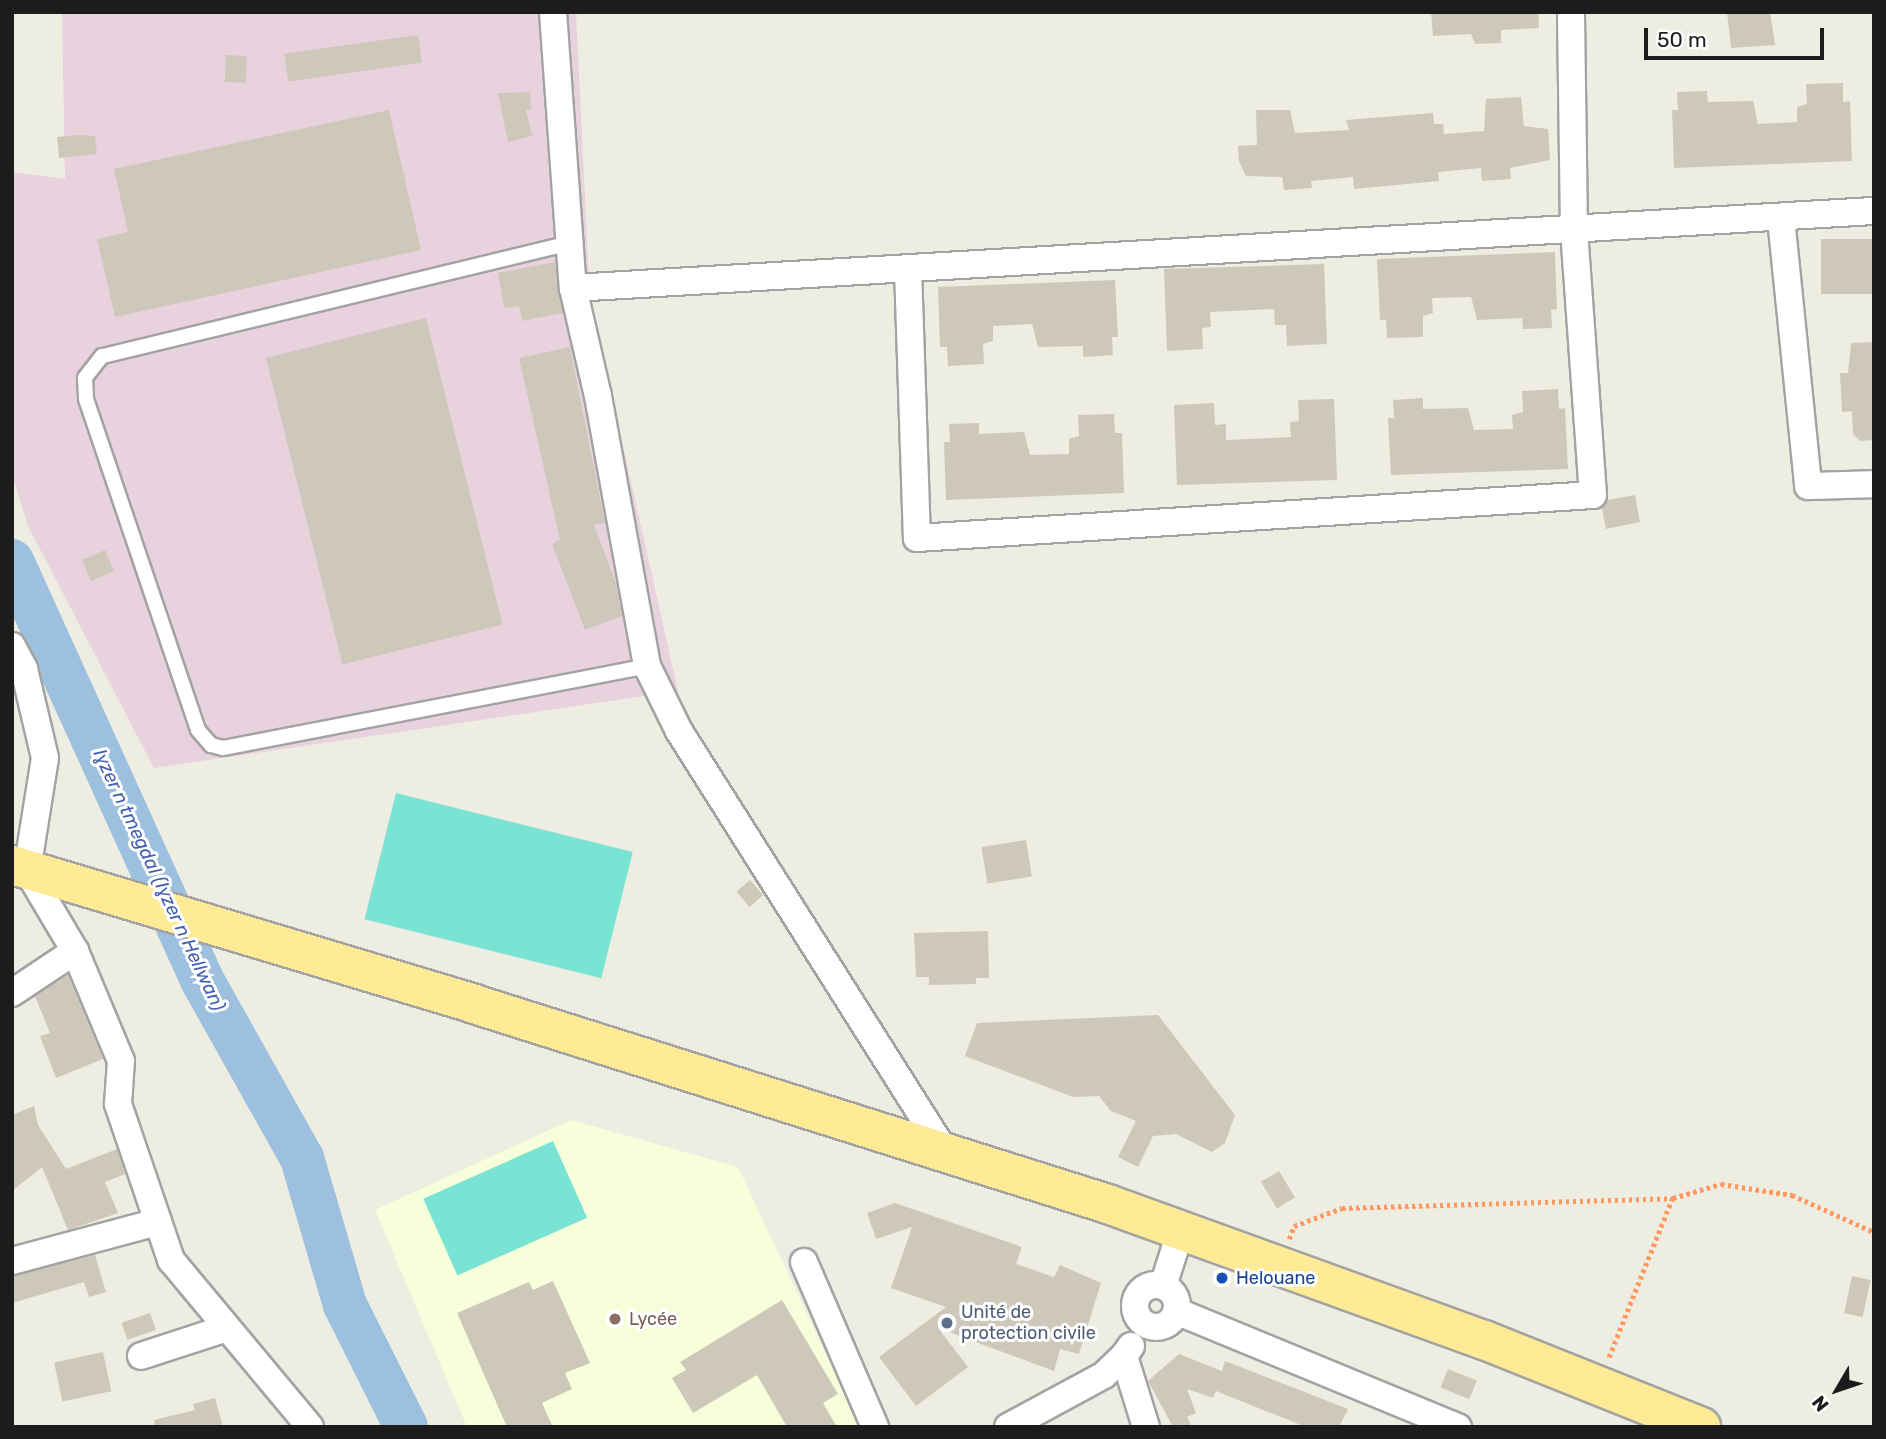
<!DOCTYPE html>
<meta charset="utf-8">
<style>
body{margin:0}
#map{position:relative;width:1886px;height:1439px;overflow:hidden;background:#eeede1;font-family:Rubik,sans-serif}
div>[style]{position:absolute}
.industrial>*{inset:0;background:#e8d2de}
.education>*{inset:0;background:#f6ffd9}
.pitch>*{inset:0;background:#79e3d4;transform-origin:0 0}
.river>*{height:44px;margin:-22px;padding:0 22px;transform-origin:22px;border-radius:22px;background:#9ec0df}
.building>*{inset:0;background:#cec8ba;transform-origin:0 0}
.path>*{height:4.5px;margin-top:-2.25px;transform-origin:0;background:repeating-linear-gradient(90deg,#ff9861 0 3.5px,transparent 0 7px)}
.roads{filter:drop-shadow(2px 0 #a3a3a3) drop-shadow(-2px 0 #a3a3a3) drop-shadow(0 2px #a3a3a3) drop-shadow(0 -2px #a3a3a3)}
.service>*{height:14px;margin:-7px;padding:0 7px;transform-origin:7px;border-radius:7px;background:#fff}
.minor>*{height:26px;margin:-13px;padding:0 13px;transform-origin:13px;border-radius:13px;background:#fff}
.minor>.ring{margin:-13px;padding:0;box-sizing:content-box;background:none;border:26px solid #fff;border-radius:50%}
.primary>*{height:38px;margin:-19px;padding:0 19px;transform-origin:19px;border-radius:19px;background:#ffeb95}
.dots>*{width:19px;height:19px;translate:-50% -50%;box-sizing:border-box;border:4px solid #fff;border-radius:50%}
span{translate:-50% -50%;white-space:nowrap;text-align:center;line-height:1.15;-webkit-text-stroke:6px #fff;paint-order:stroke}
.transit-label{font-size:18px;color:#164399}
.left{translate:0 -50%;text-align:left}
.service-label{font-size:18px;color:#4e5e75}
.education-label{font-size:18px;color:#785e54}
.water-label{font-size:19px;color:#435fb1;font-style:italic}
.frame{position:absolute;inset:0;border:14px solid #1c1c1c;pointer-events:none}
.north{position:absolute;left:1802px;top:1355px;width:70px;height:70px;-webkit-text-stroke:5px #fff;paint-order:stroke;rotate:231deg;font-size:19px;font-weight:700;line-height:28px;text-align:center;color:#1c1c1c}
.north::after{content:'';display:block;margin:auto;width:24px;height:32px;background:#1c1c1c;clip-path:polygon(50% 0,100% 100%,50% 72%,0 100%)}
.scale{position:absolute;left:1644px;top:28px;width:180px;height:32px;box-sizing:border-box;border:4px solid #1c1c1c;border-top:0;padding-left:9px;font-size:21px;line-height:24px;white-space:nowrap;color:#1c1c1c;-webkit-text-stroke:5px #fff;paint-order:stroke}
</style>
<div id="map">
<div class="industrial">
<div style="clip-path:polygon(62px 12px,576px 12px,590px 300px,678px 691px,154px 768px,28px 526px,12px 475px,12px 172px,65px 179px)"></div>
</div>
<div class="education">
<div style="clip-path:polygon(571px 1120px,738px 1167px,860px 1427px,467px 1427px,375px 1210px)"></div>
</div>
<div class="pitch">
<div style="left:396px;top:793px;width:244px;height:130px;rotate:14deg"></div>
<div style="left:553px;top:1141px;width:84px;height:142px;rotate:66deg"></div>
</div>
<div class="river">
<div style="left:12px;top:561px;width:460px;rotate:65.6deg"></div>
<div style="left:202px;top:980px;width:204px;rotate:60.7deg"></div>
<div style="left:302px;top:1158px;width:153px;rotate:73.7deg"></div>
<div style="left:345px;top:1305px;width:136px;rotate:63.4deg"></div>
</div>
<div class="building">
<div style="clip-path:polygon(1431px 12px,1538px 12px,1539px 28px,1501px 30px,1501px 43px,1475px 44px,1471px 34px,1433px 36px)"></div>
<div style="clip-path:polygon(1727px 12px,1770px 12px,1775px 45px,1731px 48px)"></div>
<div style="left:418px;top:35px;width:28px;height:135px;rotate:82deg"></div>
<div style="left:226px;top:55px;width:21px;height:27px;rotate:3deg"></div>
<div style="clip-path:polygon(1843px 83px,1843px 102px,1850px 101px,1852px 161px,1674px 168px,1672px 110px,1678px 110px,1677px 92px,1707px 91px,1708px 102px,1753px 101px,1758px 124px,1797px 122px,1797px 107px,1807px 104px,1806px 84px)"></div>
<div style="clip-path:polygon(530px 92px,531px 110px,526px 110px,532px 136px,508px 142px,498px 93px)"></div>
<div style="clip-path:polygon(1521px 97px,1524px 126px,1548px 129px,1550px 160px,1510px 168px,1511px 179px,1482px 181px,1481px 168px,1438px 172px,1439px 181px,1354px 189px,1353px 177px,1311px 181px,1312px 188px,1284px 190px,1282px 177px,1246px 176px,1239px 161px,1238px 146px,1257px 145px,1256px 110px,1290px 110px,1295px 133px,1349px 130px,1346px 120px,1433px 113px,1434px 124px,1443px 124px,1444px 134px,1484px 131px,1486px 99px)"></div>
<div style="clip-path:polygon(389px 110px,421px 250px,115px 317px,97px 239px,128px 232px,114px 169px)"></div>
<div style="clip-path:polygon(78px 135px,95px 136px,97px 154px,59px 158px,57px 137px)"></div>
<div style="left:1874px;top:239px;width:55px;height:53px;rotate:90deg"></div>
<div style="clip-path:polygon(1555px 252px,1557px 309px,1551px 310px,1552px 328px,1523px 329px,1522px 318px,1477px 320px,1471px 297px,1432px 298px,1433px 313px,1423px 316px,1423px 337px,1387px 338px,1386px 320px,1380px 320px,1377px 259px)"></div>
<div style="clip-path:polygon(555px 262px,563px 313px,522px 321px,519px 306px,504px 308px,498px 273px)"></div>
<div style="clip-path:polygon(1324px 264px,1327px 344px,1287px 346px,1286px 325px,1275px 325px,1274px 309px,1210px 312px,1211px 327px,1202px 328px,1203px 349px,1167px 351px,1164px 269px)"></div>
<div style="clip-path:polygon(1115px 280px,1118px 337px,1112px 337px,1113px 355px,1083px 357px,1083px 346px,1038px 347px,1032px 324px,993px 326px,993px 341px,983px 344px,984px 364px,948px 366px,947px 347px,940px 347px,938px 287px)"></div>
<div style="left:426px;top:318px;width:316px;height:165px;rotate:76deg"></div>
<div style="clip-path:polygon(1874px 342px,1874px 440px,1860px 441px,1853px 434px,1852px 411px,1842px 412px,1840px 373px,1848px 373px,1851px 343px)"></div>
<div style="clip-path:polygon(570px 347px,605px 523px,594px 525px,616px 583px,622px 616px,585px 630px,552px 544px,560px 540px,519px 358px)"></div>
<div style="clip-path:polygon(1558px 389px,1559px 409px,1565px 408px,1568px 469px,1391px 475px,1388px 418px,1394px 418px,1393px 400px,1423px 398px,1423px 409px,1468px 408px,1474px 430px,1513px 429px,1512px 415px,1523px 412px,1522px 391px)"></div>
<div style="clip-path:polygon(1334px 399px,1337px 480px,1177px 485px,1174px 405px,1214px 403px,1215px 425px,1226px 424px,1226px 440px,1291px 437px,1290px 422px,1299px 421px,1298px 400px)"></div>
<div style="clip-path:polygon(1114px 414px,1115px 433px,1122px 433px,1124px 493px,946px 500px,944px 442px,950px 442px,949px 424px,979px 423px,979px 434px,1024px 432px,1030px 455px,1069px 454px,1069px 439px,1079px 436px,1078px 415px)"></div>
<div style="clip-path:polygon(1635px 495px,1640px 522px,1606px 529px,1602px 508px,1608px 500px)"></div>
<div style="left:105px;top:550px;width:23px;height:25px;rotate:67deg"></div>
<div style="left:1026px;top:840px;width:37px;height:45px;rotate:81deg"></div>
<div style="left:750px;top:880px;width:20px;height:18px;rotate:49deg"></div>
<div style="clip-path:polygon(988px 931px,989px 978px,976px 978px,976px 984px,929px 985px,929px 977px,916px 977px,914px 933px)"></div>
<div style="clip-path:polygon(68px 975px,103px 1059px,56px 1078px,40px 1036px,50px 1033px,35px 996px)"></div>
<div style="clip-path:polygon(1158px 1015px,1235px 1115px,1225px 1143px,1212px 1152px,1176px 1134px,1153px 1136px,1138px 1167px,1118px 1157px,1136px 1121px,1111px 1111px,1099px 1096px,1073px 1097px,965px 1056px,977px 1023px)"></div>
<div style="clip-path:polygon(34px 1106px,38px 1125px,66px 1169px,117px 1149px,125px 1174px,105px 1182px,118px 1213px,68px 1230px,42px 1167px,12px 1191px,12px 1115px)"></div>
<div style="left:1279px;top:1171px;width:31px;height:21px;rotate:59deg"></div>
<div style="clip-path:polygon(895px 1203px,1022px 1247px,1016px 1264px,1054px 1277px,1060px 1265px,1101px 1283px,1079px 1354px,1060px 1349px,1054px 1371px,938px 1328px,968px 1367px,916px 1406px,879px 1357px,946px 1307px,891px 1288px,912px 1227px,876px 1239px,867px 1213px)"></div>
<div style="clip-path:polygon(95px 1255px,106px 1292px,89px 1297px,84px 1282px,12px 1303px,12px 1276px)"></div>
<div style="left:1852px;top:1276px;width:19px;height:38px;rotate:12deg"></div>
<div style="clip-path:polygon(553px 1281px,590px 1363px,565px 1373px,572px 1389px,542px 1403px,553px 1427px,507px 1427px,457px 1313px,529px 1282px,533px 1290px)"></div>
<div style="clip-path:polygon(782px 1300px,838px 1394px,823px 1403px,837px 1427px,787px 1427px,757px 1375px,693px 1413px,672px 1378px,686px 1370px,680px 1362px)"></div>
<div style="left:150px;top:1313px;width:18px;height:30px;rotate:71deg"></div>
<div style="left:103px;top:1352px;width:40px;height:50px;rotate:78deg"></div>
<div style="clip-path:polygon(1179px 1354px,1222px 1371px,1225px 1361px,1348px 1409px,1339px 1427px,1306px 1427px,1216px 1391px,1213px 1398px,1187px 1389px,1196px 1413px,1187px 1417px,1192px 1427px,1173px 1427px,1148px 1381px)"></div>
<div style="left:1448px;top:1369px;width:31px;height:20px;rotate:22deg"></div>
<div style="clip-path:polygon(215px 1398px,223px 1427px,155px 1427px,154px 1420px,195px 1410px,193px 1404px)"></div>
</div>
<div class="path">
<div style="left:1673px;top:1198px;width:50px;rotate:-16.3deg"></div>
<div style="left:1721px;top:1184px;width:72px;rotate:8.8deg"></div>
<div style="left:1792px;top:1195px;width:90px;rotate:24.3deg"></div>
<div style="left:1289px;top:1239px;width:14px;rotate:-69deg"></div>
<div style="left:1294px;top:1226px;width:51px;rotate:-20.6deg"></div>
<div style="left:1342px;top:1208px;width:331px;rotate:-1.7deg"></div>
<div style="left:1673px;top:1198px;width:172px;rotate:111.8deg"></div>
</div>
<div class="roads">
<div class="service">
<div style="left:570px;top:243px;width:481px;rotate:166.4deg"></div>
<div style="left:102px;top:356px;width:28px;rotate:128deg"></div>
<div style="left:85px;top:378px;width:21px;rotate:87deg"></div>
<div style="left:86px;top:399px;width:349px;rotate:71.3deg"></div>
<div style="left:198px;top:730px;width:20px;rotate:49deg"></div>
<div style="left:211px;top:745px;width:12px;rotate:14deg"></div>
<div style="left:223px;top:748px;width:432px;rotate:-10.9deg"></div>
</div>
<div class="minor">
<div style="left:553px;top:12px;width:277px;rotate:85.9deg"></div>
<div style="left:573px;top:288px;width:111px;rotate:77deg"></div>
<div style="left:598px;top:396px;width:274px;rotate:79.7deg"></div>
<div style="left:647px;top:666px;width:72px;rotate:63.8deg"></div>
<div style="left:679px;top:731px;width:498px;rotate:57.7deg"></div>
<div style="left:1781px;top:218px;width:269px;rotate:84.2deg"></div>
<div style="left:1808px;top:486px;width:66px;rotate:-1.7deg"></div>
<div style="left:908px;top:269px;width:269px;rotate:88.1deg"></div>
<div style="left:917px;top:538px;width:677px;rotate:-3.64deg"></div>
<div style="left:1593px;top:495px;width:266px;rotate:-94.1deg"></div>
<div style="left:1574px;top:230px;width:218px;rotate:-90.8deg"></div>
<div style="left:573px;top:288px;width:1303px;rotate:-3.39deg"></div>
<div style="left:12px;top:646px;width:26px;rotate:62deg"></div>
<div style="left:24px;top:669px;width:91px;rotate:76.7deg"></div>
<div style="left:45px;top:758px;width:113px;rotate:99.1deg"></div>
<div style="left:27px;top:870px;width:94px;rotate:59.3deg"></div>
<div style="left:75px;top:951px;width:119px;rotate:67.3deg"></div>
<div style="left:121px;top:1061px;width:43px;rotate:94deg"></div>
<div style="left:118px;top:1104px;width:165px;rotate:71.2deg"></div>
<div style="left:171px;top:1260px;width:217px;rotate:50.2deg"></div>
<div style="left:12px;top:993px;width:76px;rotate:-33.7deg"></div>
<div style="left:12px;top:1261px;width:151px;rotate:-15deg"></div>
<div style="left:804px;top:1262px;width:180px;rotate:66.7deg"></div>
<div class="ring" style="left:1135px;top:1285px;width:16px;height:16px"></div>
<div style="left:1163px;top:1286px;width:59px;rotate:-72.2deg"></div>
<div style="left:1176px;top:1311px;width:305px;rotate:22.4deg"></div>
<div style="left:1131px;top:1346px;width:12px;rotate:125deg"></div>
<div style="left:1124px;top:1356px;width:74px;rotate:72.8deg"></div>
<div style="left:141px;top:1356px;width:90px;rotate:-18deg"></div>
<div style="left:1008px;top:1427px;width:109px;rotate:-28.4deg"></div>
<div style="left:1104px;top:1375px;width:28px;rotate:-44deg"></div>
</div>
<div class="primary">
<div style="left:12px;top:865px;width:482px;rotate:16.7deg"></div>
<div style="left:474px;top:1004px;width:665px;rotate:17.51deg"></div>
<div style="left:1108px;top:1204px;width:400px;rotate:19.9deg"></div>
<div style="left:1484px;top:1340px;width:234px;rotate:21.8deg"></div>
</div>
</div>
<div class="dots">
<div style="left:1222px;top:1278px;background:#1a4fb4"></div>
<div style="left:615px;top:1319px;background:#8d6e63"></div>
<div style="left:947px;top:1323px;background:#5c6f8a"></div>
</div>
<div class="transit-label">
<span class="left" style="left:1236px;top:1278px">Helouane</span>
</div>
<div class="service-label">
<span class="left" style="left:961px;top:1323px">Unité de<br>protection civile</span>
</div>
<div class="education-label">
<span class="left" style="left:629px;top:1319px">Lycée</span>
</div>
<div class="water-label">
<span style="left:159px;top:880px;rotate:65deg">Iɣzer n tmegdal (Iɣzer n Hellwan)</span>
</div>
<div class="frame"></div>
<div class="north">N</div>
<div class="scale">50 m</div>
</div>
